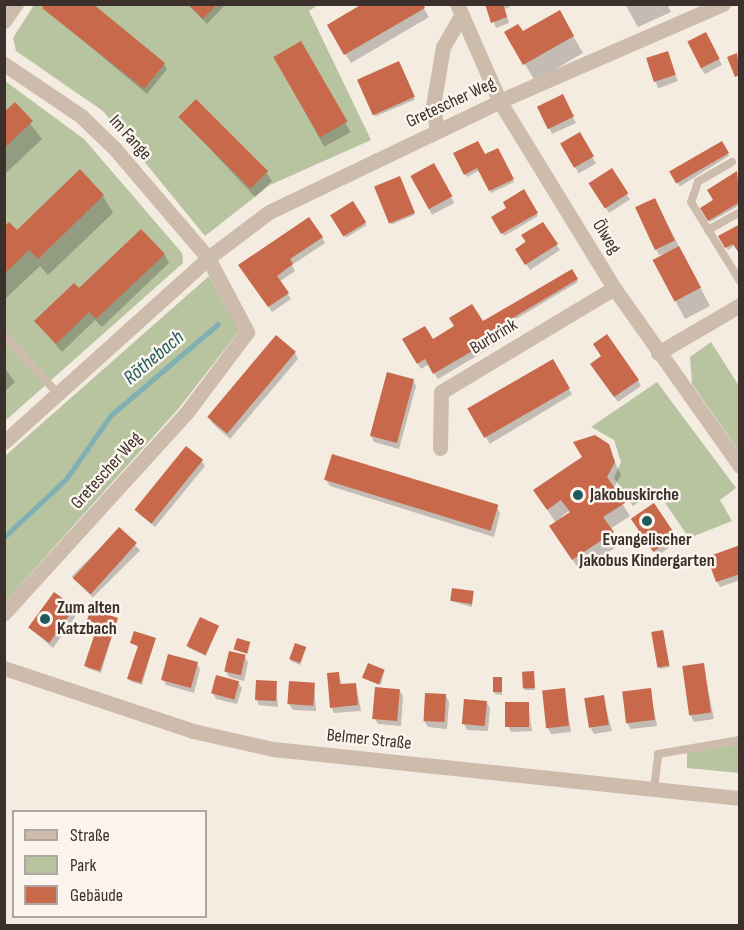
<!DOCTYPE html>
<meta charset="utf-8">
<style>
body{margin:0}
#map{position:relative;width:744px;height:930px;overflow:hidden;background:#f4ebe1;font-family:"Sofia Sans Condensed",sans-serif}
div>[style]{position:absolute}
.green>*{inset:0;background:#b8c4a0}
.shadow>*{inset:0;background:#0003;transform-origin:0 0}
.stream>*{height:5px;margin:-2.5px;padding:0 2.5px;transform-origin:2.5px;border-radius:2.5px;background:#7fb0b2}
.building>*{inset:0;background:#c8694b;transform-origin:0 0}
.service>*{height:8px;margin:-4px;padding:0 4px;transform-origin:4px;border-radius:4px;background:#cdbbac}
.minor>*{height:15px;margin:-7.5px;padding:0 7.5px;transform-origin:7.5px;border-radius:7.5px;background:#cdbbac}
.tertiary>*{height:15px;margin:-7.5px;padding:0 7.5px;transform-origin:7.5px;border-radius:7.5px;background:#cdbbac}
.dots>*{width:16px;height:16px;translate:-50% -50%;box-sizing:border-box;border:3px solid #fbf5ee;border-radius:50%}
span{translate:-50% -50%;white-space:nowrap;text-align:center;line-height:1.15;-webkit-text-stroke:5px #fbf5ee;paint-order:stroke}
.street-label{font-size:18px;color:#3b302b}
.poi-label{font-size:18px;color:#3b302b;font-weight:700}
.left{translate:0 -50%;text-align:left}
.water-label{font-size:20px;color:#1f5a5e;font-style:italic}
.frame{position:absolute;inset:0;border:6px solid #3b302b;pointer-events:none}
.legend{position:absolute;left:12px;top:810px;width:195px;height:108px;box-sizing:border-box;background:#fbf5ee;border:2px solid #aea6a0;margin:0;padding:8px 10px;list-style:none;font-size:18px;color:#3b302b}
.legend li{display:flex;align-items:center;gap:12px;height:30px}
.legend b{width:30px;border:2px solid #aea6a0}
</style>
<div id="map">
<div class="green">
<div style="clip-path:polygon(34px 5px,318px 5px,309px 11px,371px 140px,270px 185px,205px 236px,103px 111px,16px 51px,13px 38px)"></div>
<div style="clip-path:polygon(5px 81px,84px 139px,182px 253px,183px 263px,5px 421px)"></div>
<div style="clip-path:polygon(209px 276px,239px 331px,179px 408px,5px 602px,5px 456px)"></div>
<div style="clip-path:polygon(711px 342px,739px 386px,739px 451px,692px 384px,690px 357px)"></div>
<div style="clip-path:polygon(657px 382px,736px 488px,720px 500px,732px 521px,689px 538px,657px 491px,633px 506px,614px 478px,621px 462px,614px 440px,591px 427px)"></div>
<div style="clip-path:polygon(739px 744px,739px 773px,687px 768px,687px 753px)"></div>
</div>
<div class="shadow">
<div style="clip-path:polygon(187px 4px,226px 4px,207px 24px)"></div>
<div style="clip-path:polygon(421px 4px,429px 17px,351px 63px,329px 26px)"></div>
<div style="clip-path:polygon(487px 4px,515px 4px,505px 9px,509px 23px,496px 28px)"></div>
<div style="clip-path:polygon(625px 4px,667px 4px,671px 12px,638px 27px)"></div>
<div style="clip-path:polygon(44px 8px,164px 64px,167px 69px,147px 94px)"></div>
<div style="clip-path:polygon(559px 12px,583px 53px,535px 81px,506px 32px,522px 33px)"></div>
<div style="clip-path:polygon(709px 39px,722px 65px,705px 74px,701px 68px)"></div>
<div style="left:301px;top:43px;width:102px;height:30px;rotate:61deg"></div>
<div style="left:667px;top:53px;width:30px;height:21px;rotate:69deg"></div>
<div style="left:399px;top:63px;width:40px;height:43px;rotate:67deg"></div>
<div style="clip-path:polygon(565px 102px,576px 123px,552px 134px,539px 107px)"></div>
<div style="clip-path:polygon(15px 104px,42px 139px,4px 175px,4px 114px)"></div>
<div style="clip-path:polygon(180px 117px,266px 172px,272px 181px,255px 197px)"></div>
<div style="left:579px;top:134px;width:34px;height:20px;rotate:60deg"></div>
<div style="left:721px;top:143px;width:15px;height:58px;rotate:58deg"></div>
<div style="clip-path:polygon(498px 150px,514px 182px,491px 193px,480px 170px,467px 177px,455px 154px,485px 156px)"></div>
<div style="left:434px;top:165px;width:43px;height:25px;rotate:62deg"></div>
<div style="left:611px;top:170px;width:35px;height:25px;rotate:57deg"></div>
<div style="clip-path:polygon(737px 174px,740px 205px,710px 222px,702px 209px,715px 201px)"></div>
<div style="left:399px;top:178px;width:40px;height:25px;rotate:67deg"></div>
<div style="clip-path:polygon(523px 191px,538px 216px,504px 236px,493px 218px,508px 209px)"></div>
<div style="clip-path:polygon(103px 196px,113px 213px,48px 275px,40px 266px,4px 300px,4px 228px,17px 232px)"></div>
<div style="left:353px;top:203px;width:26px;height:24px;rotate:59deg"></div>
<div style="clip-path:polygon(658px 206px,710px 306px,685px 319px,654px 261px,669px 253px,659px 255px,656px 249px)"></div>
<div style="clip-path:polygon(542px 224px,560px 250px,530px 270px,517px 249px)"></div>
<div style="clip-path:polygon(740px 225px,735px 245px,728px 250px,720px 237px)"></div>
<div style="clip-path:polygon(322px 237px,325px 243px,292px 265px,295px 271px,279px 282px,291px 299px,272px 312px,244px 271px)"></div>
<div style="clip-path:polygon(164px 254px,169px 263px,102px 327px,95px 320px,62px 352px,36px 321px,79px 290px)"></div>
<div style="clip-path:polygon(572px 271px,578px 282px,489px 335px,495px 345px,438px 379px,429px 364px,421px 369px,404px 340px,432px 341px,456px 327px,482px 323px)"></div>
<div style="clip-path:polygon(295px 353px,298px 359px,230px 439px,212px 423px,209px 417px)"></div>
<div style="left:552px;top:361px;width:39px;height:96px;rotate:59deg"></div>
<div style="clip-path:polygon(4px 367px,15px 382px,4px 392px)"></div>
<div style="clip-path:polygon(595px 370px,638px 380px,641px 386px,618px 402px)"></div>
<div style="clip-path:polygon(413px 380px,416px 386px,399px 449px,374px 442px,371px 436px)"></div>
<div style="clip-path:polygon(evenodd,607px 445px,621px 475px,613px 489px,630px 516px,610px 529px,619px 545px,580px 571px,558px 538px,556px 523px,542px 502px,607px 445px,569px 511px,571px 513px,562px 519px,561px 517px,569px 511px)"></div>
<div style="clip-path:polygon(202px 461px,205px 466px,155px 527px,139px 514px,136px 509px)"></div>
<div style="clip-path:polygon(326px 480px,497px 507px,500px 513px,494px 537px,330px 486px)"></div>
<div style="clip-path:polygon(636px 525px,674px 537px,677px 542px,657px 556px)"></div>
<div style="left:119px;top:529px;width:30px;height:67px;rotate:45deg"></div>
<div style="clip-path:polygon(740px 547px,740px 580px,720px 587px,717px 581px)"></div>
<div style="clip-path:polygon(473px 593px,472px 607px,451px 601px)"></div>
<div style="clip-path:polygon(74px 608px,77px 614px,53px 648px,30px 628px)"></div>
<div style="clip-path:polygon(117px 619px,101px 673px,87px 668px,99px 625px,89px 620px)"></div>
<div style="clip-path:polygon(218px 627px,206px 656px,189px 648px,188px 646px)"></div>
<div style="clip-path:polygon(663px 631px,670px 667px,660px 669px,658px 667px)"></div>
<div style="clip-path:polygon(155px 639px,142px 685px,130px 681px,139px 647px,131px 643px)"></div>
<div style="clip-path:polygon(249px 643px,248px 654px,235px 649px)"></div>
<div style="clip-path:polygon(304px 649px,300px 665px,291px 661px,290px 658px)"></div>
<div style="clip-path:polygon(245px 657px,248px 662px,244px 681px,229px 677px,226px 671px)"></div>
<div style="clip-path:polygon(197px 664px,200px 669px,194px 693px,166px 685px,163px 679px)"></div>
<div style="clip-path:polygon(703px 664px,714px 719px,694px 722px,691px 716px)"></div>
<div style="clip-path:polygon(384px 671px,381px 685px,364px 677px)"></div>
<div style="clip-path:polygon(338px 673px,342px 686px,356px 685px,361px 711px,334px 713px,331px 707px)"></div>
<div style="clip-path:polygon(534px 673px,535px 690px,525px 690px,524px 688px)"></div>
<div style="clip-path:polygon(501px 679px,502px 695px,495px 694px,494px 692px)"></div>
<div style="clip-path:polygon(238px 682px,242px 688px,237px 704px,216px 699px,213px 693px)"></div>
<div style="clip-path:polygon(276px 683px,278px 707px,259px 705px,256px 699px)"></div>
<div style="clip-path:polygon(314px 684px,316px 711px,293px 710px,289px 704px)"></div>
<div style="clip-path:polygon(650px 689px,657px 726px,631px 729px,627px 723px)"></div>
<div style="clip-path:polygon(399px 690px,403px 696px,401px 726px,378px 724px,375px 719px)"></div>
<div style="clip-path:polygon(564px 690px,571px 732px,551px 734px,548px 728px)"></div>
<div style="clip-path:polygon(427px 694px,446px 696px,449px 702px,447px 729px,428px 727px,424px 721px)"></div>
<div style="clip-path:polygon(603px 697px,612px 731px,594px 734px,591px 728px)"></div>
<div style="clip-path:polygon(486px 702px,490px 708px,488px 731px,467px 730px,464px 724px)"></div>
<div style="clip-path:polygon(528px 703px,532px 731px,511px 732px,508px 726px)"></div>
</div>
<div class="stream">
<div style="left:4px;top:537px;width:85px;rotate:-43.1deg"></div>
<div style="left:66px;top:479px;width:78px;rotate:-54.9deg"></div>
<div style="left:111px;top:415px;width:140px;rotate:-40.4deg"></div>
</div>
<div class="building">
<div style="clip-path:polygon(45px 4px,93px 4px,165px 63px,144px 89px,42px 8px)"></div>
<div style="clip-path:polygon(188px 4px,217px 4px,203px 19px)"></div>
<div style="clip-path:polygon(362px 4px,423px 4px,425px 8px,344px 55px,327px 25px)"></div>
<div style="clip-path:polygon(485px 4px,503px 4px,507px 17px,491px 23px)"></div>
<div style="clip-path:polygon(560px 10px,574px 36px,523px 65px,504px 32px,518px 24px,523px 31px)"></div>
<div style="left:706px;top:32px;width:30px;height:21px;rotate:63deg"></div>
<div style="left:301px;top:41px;width:93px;height:32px;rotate:60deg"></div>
<div style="left:668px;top:51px;width:25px;height:23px;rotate:72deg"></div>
<div style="clip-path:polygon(737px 53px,740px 75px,735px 77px,727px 57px)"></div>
<div style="left:399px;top:61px;width:39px;height:46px;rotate:66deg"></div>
<div style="left:563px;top:94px;width:25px;height:29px;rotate:64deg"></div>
<div style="left:196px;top:99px;width:102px;height:25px;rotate:45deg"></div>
<div style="clip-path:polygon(15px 102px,33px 121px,4px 148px,4px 112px)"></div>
<div style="left:580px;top:132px;width:28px;height:23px;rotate:60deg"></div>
<div style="clip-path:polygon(478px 141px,485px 154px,498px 148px,514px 179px,489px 191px,477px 168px,464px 175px,453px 153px)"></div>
<div style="left:722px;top:141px;width:14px;height:61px;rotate:60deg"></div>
<div style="left:434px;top:163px;width:38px;height:27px;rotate:61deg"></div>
<div style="left:612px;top:168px;width:30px;height:28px;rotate:57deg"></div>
<div style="clip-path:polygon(80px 169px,104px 195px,38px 259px,29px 250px,4px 274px,4px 226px,9px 222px,17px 230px)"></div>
<div style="clip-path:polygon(737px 171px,740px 202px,708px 221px,700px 208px,713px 200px,707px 190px)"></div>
<div style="left:400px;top:176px;width:40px;height:28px;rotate:68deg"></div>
<div style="clip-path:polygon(524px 189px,538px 213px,501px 234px,491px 217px,506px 208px,503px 202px)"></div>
<div style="left:655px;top:198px;width:47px;height:22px;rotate:65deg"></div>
<div style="left:353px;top:201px;width:25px;height:27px;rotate:58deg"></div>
<div style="clip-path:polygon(309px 217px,323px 237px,290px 259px,293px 264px,277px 276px,289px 293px,268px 307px,238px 265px)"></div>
<div style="clip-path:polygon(543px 222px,558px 244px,525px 265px,515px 249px,526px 242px,521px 235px)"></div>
<div style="clip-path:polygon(740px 224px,740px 255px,733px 244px,725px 248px,718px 236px)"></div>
<div style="clip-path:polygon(141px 229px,165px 254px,96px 319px,89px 312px,56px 344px,34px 321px,74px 283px,79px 288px)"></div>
<div style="left:679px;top:246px;width:47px;height:30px;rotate:62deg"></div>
<div style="clip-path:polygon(572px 269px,578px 279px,489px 332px,493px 339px,433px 374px,425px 359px,417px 364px,402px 339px,425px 326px,433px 339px,454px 326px,449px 318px,472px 304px,483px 321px)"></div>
<div style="clip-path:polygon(607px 334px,639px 380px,614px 397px,590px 364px,601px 356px,593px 344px)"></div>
<div style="left:276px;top:335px;width:26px;height:107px;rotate:40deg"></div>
<div style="left:553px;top:359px;width:34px;height:99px;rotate:60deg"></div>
<div style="left:387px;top:372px;width:28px;height:66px;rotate:15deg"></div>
<div style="clip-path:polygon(595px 435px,609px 444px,615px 462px,607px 477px,625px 503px,603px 517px,614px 532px,572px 560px,549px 526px,570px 512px,561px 500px,547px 510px,533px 490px,582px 457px,573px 442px)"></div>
<div style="left:186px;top:446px;width:22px;height:82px;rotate:39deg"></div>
<div style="left:332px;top:454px;width:174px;height:27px;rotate:17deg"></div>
<div style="left:654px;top:503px;width:40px;height:28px;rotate:56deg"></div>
<div style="left:119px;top:527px;width:24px;height:69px;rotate:42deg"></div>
<div style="clip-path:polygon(740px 545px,740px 574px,716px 582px,707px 557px)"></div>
<div style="left:452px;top:588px;width:22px;height:13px;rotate:8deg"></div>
<div style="left:54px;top:592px;width:26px;height:44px;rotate:36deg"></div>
<div style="clip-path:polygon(91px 609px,118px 618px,100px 671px,84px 666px,98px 624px,87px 620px)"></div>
<div style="left:200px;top:617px;width:21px;height:32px;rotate:25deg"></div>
<div style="left:663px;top:630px;width:36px;height:12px;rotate:80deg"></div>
<div style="clip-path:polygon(134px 631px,156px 638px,141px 683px,127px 679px,138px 646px,130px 643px)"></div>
<div style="left:237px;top:638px;width:14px;height:12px;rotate:17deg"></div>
<div style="left:295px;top:643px;width:12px;height:17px;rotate:20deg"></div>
<div style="left:229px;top:651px;width:17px;height:21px;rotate:13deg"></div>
<div style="left:168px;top:654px;width:31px;height:27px;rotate:15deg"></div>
<div style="left:368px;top:663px;width:18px;height:16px;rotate:22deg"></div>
<div style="left:704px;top:663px;width:50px;height:22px;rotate:82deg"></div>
<div style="left:534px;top:671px;width:17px;height:12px;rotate:87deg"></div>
<div style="clip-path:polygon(339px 672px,340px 684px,356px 683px,358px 705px,330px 708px,327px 673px)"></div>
<div style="left:216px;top:675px;width:24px;height:19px;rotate:15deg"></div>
<div style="left:493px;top:677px;width:9px;height:15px"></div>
<div style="left:256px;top:680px;width:21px;height:20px;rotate:3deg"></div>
<div style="left:289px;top:681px;width:26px;height:23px;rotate:4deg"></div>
<div style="left:375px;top:687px;width:25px;height:32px;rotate:5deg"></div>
<div style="left:565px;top:688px;width:38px;height:23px;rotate:84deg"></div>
<div style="left:651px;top:688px;width:32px;height:29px;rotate:83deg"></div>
<div style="left:425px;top:693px;width:21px;height:28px;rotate:3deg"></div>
<div style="left:604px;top:695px;width:30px;height:20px;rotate:81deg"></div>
<div style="left:464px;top:699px;width:23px;height:25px;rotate:5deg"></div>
<div style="left:505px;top:702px;width:24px;height:25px"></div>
</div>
<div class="service">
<div style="left:732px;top:162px;width:39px;rotate:150deg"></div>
<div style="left:698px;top:182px;width:21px;rotate:109deg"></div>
<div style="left:691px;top:202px;width:93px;rotate:58.2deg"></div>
<div style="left:708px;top:230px;width:37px;rotate:-29deg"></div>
<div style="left:4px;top:335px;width:81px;rotate:47.5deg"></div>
<div style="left:654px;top:789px;width:35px;rotate:-83deg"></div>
<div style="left:658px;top:754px;width:83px;rotate:-9.7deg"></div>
</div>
<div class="minor">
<div style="left:457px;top:4px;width:107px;rotate:66.3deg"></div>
<div style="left:500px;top:102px;width:218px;rotate:58.5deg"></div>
<div style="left:614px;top:288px;width:218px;rotate:54.7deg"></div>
<div style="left:4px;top:21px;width:21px;rotate:-55deg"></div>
<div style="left:4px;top:64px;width:93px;rotate:34deg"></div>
<div style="left:81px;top:116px;width:47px;rotate:44.1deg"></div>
<div style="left:115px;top:149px;width:143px;rotate:49.5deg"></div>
<div style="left:208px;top:258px;width:84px;rotate:62.2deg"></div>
<div style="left:247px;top:332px;width:100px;rotate:126.9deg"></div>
<div style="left:187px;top:412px;width:272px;rotate:132.3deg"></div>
<div style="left:437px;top:131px;width:25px;rotate:-99deg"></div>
<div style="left:433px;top:106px;width:60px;rotate:-80.4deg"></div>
<div style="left:443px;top:47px;width:36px;rotate:-60deg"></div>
<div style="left:658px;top:353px;width:95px;rotate:-30.3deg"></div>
<div style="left:4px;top:442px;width:275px;rotate:-42deg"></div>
<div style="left:208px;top:258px;width:76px;rotate:-37deg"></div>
<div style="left:269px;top:212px;width:268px;rotate:-25.6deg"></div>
<div style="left:511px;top:96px;width:231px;rotate:-23.5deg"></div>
<div style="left:440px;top:448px;width:56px;rotate:-89deg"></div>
<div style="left:441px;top:392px;width:202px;rotate:-31deg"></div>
</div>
<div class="tertiary">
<div style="left:4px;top:668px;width:199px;rotate:18.4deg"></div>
<div style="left:193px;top:731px;width:82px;rotate:12.7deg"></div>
<div style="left:273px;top:749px;width:470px;rotate:6deg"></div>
</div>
<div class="dots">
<div style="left:578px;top:495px;background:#1f5a5e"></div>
<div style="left:647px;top:521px;background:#1f5a5e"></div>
<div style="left:45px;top:619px;background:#1f5a5e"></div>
</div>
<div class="street-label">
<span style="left:451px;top:103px;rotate:-25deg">Gretescher Weg</span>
<span style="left:130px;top:138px;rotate:48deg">Im Fange</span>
<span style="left:606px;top:237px;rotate:58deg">Ölweg</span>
<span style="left:494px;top:337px;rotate:-31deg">Burbrink</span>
<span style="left:107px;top:471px;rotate:-48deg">Gretescher Weg</span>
<span style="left:369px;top:740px;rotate:6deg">Belmer Straße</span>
</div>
<div class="poi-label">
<span class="left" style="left:590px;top:495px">Jakobuskirche</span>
<span style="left:647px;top:551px">Evangelischer<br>Jakobus Kindergarten</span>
<span class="left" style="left:57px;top:619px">Zum alten<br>Katzbach</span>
</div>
<div class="water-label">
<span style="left:154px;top:358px;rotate:-40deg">Röthebach</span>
</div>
<div class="frame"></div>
<ul class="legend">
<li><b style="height:8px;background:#cdbbac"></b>Straße</li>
<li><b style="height:16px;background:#b8c4a0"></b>Park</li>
<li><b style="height:16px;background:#c8694b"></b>Gebäude</li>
</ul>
</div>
